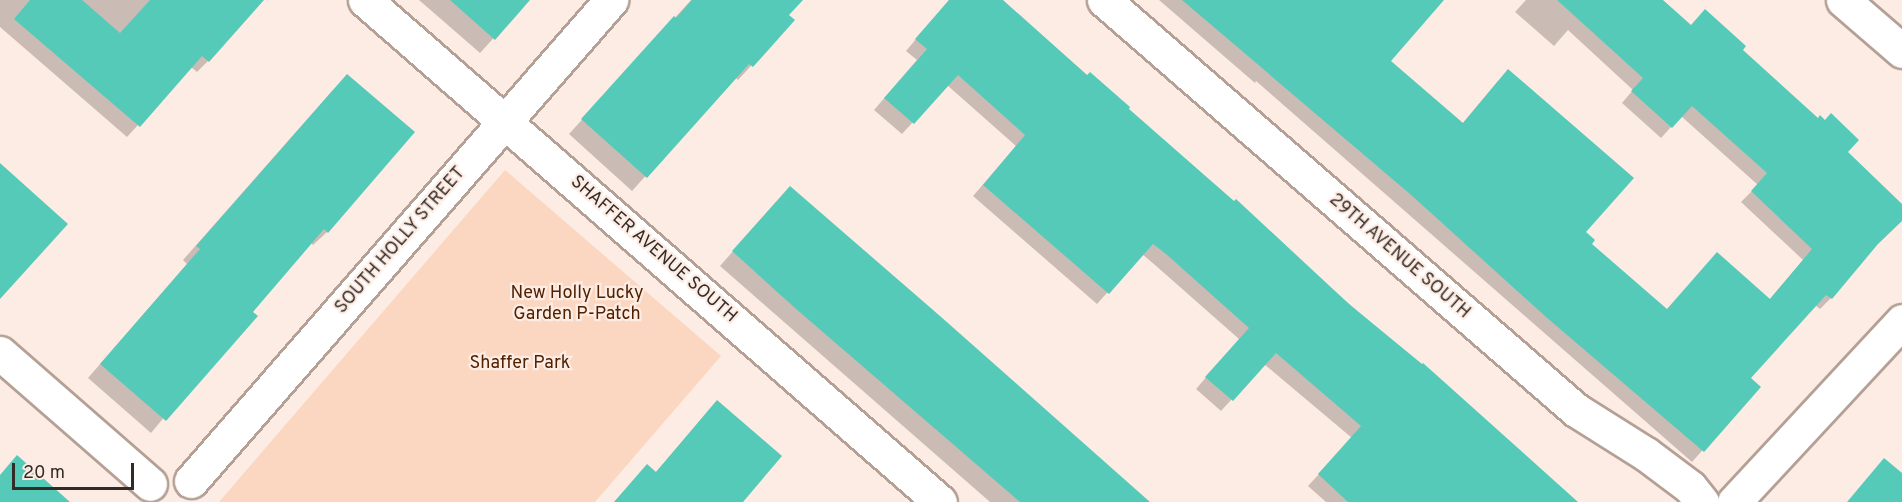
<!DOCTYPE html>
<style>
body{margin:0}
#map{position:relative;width:1902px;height:502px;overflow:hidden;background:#fdece3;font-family:Overpass,sans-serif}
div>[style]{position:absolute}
.green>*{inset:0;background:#fbd7c2}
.shadow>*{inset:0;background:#0003}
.building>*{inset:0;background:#55cab9}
.roads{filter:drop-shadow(2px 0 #b4a095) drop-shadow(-2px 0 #b4a095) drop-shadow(0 2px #b4a095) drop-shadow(0 -2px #b4a095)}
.minor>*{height:33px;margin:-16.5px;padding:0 16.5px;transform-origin:16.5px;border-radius:16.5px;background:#fff}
span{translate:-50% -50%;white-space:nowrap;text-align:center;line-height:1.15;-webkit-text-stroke:4.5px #fdece3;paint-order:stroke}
.street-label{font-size:18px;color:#332b27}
.park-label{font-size:18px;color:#502100}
.scale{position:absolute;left:12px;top:463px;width:122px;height:27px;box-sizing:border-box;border:3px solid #332b27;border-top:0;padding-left:8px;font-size:18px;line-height:21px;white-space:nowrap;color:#332b27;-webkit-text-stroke:4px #fdece3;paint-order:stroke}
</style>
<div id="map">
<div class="green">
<div style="clip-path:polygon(505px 170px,721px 356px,595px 502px,219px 502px)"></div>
</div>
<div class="shadow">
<div style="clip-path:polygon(0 0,262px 0,208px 61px,197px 72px,191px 67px,127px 137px,0 27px)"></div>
<div style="clip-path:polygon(419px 0,528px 0,480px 53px)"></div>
<div style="clip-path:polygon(691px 0,801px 0,787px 15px,793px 20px,738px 80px,735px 77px,632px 191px,569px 134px)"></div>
<div style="clip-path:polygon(949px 0,1001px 0,1576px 502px,1326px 502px,1308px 486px,1352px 438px,1264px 364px,1221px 411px,1196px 389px,1239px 339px,1155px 265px,1142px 254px,1097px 304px,973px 196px,1016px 146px,947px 85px,902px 134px,874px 110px,917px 60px,906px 51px)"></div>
<div style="clip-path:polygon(1159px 0,1428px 0,1389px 61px,1462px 124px,1498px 81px,1590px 244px,1666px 311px,1769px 300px,1803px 260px,1741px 202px,1758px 185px,1681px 116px,1661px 138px,1622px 103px,1633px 90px,1568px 30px,1554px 46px,1515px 12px,1526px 0,1661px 0,1690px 26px,1741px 50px,1902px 205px,1902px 218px,1876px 244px,1831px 298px,1820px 309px,1815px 305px,1749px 378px,1759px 387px,1692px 462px,1256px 81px,1255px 83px)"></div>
<div style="clip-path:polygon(333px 90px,327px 232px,313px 245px,310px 242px,151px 433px,88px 378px,187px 264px,183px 260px)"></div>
<div style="clip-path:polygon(776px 202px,1149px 502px,990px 502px,720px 266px)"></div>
<div style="clip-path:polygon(717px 402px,741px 502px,614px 502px,647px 466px,655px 473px)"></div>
</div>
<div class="building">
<div style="clip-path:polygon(30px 0,82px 0,120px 33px,150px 0,264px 0,209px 62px,202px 56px,140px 127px,14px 19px)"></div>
<div style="clip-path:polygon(450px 0,530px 0,495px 40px)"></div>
<div style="clip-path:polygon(692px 0,803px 0,789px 15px,795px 20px,753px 67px,749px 64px,647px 178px,581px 119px,674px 16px,676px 18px)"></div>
<div style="clip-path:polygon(949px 0,1003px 0,1087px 75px,1090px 72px,1130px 107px,1129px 109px,1234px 201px,1236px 199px,1349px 304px,1422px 364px,1423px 363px,1578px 502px,1348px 502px,1318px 474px,1361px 426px,1276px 353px,1233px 401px,1205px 377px,1249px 328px,1166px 254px,1153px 244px,1109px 294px,983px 185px,1025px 135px,958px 75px,914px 124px,884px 98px,927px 49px,915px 39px)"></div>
<div style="clip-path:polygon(1182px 0,1444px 0,1391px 61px,1463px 123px,1508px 69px,1634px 178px,1586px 232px,1595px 240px,1592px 244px,1667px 309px,1717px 252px,1770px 299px,1812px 249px,1751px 191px,1767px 173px,1692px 106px,1672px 128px,1631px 91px,1643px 78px,1557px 0,1663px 0,1691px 25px,1705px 9px,1746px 46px,1743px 50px,1818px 118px,1820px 115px,1825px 120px,1831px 113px,1859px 140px,1848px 152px,1902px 204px,1902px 221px,1878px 244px,1832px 299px,1826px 295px,1751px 378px,1761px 387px,1704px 452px,1546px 317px,1410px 194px)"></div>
<div style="clip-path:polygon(347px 74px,415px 132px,328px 233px,324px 229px,253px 312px,258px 316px,166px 421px,100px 364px,200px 249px,196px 246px)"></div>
<div style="clip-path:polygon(0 163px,68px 224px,0 299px)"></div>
<div style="clip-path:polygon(790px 186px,940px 316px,1150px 502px,1020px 502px,795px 308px,732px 251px)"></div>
<div style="clip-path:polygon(717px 400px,782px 456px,743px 502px,614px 502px,647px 464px,656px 472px)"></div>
<div style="clip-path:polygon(17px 455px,70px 502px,0 502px,0 475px)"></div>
<div style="clip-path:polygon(1884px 458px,1902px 473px,1902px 502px,1847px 502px)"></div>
</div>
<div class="roads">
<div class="minor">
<div style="left:365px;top:0;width:763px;rotate:41.12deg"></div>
<div style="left:1104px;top:0;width:625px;rotate:40.98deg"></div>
<div style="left:1576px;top:410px;width:83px;rotate:32.2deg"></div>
<div style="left:1646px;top:454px;width:55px;rotate:36.9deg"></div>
<div style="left:1690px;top:487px;width:19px;rotate:51deg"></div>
<div style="left:1843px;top:0;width:78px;rotate:40.8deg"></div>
<div style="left:0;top:353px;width:199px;rotate:41.1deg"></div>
<div style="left:191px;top:481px;width:639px;rotate:-48.87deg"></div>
<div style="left:1734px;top:502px;width:247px;rotate:-47.1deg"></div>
</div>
</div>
<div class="street-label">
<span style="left:401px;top:241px;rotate:-49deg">SOUTH HOLLY STREET</span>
<span style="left:653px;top:250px;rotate:41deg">SHAFFER AVENUE SOUTH</span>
<span style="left:1399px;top:257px;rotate:41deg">29TH AVENUE SOUTH</span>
</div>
<div class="park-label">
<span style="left:577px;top:305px">New Holly Lucky<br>Garden P-Patch</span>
<span style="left:520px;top:364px">Shaffer Park</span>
</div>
<div class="scale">20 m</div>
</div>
